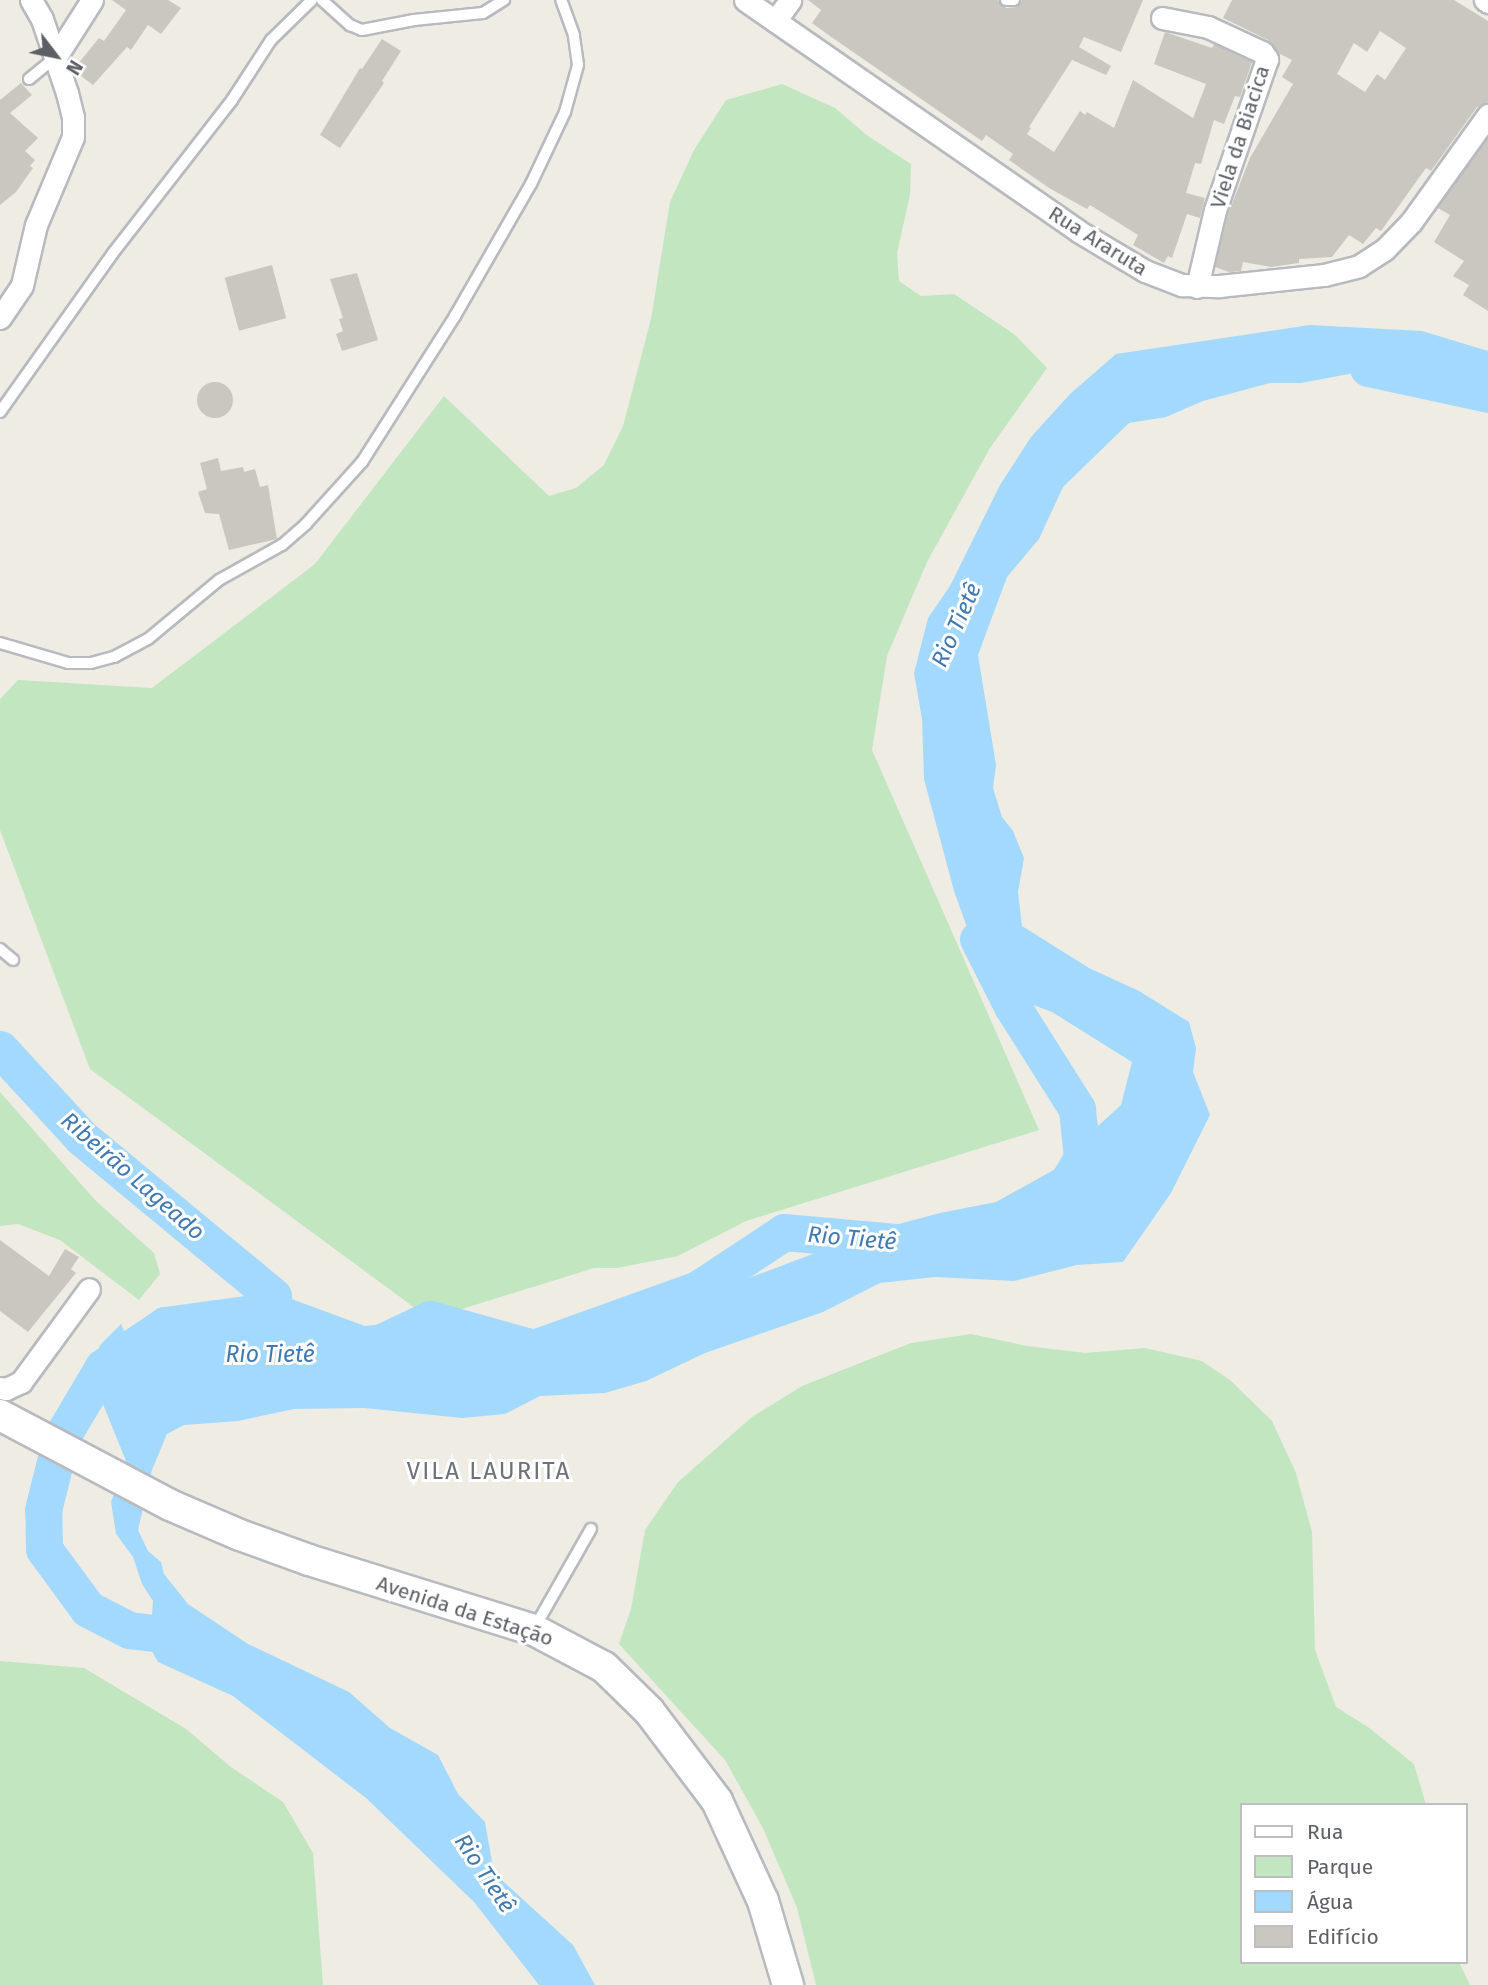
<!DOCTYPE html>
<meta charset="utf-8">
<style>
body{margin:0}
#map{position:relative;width:1488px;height:1985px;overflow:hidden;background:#efece4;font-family:"Fira Sans",sans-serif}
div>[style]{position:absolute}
.green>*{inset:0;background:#c1e6c0}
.water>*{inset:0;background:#a4d9ff}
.river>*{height:37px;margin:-18.5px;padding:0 18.5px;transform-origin:18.5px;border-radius:18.5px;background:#a4d9ff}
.building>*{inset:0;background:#cac7c1;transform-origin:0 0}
.round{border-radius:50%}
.roads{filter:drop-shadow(2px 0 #b7babe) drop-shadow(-2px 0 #b7babe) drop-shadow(0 2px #b7babe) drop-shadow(0 -2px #b7babe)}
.lane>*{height:10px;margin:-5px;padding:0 5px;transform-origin:5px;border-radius:5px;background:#fff}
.street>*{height:21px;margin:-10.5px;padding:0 10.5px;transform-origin:10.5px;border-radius:10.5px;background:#fff}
.secondary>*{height:30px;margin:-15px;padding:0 15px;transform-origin:15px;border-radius:15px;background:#fff}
span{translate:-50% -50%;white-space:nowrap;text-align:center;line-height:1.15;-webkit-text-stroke:6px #fff;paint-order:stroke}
.street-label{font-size:21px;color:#5c6065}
.water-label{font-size:23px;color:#4079b2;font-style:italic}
.quarter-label{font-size:24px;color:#6d7277;letter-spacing:2px}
.legend{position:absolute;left:1240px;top:1803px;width:228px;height:161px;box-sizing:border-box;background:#fff;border:2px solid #bebfc1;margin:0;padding:9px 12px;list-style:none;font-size:21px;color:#5c6065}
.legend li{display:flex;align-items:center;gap:14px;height:35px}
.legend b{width:35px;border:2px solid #bebfc1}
.north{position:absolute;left:21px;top:21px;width:70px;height:70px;-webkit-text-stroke:5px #fff;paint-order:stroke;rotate:122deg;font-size:19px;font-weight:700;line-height:28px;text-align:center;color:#5c6065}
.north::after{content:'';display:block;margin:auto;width:24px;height:32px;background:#5c6065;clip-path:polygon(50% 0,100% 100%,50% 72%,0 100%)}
</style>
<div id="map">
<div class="green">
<div style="clip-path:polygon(782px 84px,835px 108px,868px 136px,911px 164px,910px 195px,897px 253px,899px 281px,921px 296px,954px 294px,1014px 334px,1047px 368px,990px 448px,927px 562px,887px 656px,872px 750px,1039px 1130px,746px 1221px,678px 1256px,617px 1268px,594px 1268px,430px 1319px,90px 1069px,0 830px,0 699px,18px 680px,152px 688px,315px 564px,444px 396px,549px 496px,576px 488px,604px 465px,623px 426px,651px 319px,670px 202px,694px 150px,726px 100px)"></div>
<div style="clip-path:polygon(0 1092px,95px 1200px,154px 1253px,160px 1274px,139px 1300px,60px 1240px,18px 1224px,0 1226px)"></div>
<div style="clip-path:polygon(971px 1334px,1027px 1346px,1085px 1353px,1145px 1348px,1202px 1361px,1230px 1380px,1272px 1421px,1296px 1473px,1312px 1532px,1315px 1650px,1336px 1707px,1368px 1727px,1414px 1764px,1426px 1805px,1241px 1805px,1241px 1962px,1459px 1962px,1470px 1985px,816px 1985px,797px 1908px,763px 1828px,725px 1760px,619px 1644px,631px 1609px,645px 1530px,678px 1482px,752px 1417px,802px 1386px,911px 1343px)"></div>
<div style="clip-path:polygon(0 1661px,84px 1668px,186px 1729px,231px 1767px,283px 1802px,313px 1853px,323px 1985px,0 1985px)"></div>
</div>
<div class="water">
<div style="clip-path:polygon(1310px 325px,1422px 331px,1488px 351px,1488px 386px,1467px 378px,1406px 379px,1370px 370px,1301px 383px,1270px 383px,1203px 401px,1166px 417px,1129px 423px,1063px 487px,1039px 539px,1007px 577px,978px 655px,996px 765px,993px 788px,1002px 817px,1013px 831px,1024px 858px,1018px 892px,1022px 926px,1089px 968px,1139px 991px,1189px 1022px,1196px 1048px,1193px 1072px,1210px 1115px,1171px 1193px,1123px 1262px,1077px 1265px,1014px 1281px,935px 1277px,880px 1283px,823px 1312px,705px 1353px,646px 1381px,605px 1393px,540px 1396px,505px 1414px,462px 1418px,364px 1408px,294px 1409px,238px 1421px,184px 1425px,167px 1434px,152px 1470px,138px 1530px,148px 1551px,161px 1562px,164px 1574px,188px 1604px,248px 1644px,349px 1692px,390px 1728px,438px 1755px,458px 1794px,485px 1822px,494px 1873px,573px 1945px,595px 1985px,539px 1985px,474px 1902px,366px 1798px,233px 1696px,158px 1662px,143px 1635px,152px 1614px,153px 1601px,142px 1584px,133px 1557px,116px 1534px,111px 1502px,126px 1461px,92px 1377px,100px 1345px,121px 1324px,132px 1347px,157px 1345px,201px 1332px,248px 1295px,286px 1297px,365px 1326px,430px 1319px,487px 1346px,572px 1345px,876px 1230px,940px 1213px,996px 1202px,1068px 1162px,1099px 1125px,1121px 1105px,1132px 1062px,1052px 1012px,1012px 997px,978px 958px,954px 891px,924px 779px,922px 719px,914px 673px,928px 618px,950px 586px,1000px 485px,1031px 437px,1070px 394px,1116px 354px)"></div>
</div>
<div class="river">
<div style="left:1368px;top:368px;width:123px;rotate:12.2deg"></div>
<div style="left:978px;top:939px;width:75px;rotate:63.1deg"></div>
<div style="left:1012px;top:1006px;width:122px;rotate:57.7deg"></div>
<div style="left:1077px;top:1109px;width:49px;rotate:84.2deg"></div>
<div style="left:1082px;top:1158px;width:39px;rotate:121deg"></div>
<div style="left:0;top:1049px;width:121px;rotate:47.3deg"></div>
<div style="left:82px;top:1138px;width:248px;rotate:39.6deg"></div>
<div style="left:386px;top:1340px;width:49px;rotate:-25.5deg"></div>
<div style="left:430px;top:1319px;width:108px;rotate:15.6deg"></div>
<div style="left:534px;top:1348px;width:174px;rotate:-19.8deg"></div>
<div style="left:698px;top:1289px;width:103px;rotate:-33.5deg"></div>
<div style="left:784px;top:1232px;width:123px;rotate:5.1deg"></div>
<div style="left:194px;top:1638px;width:65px;rotate:-173deg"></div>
<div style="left:129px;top:1630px;width:46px;rotate:-152.9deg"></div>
<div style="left:88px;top:1609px;width:74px;rotate:-126.3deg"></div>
<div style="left:44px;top:1549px;width:39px;rotate:-91deg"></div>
<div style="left:43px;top:1510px;width:74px;rotate:-76deg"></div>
<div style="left:61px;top:1438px;width:82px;rotate:-59.4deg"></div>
<div style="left:103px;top:1367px;width:75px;rotate:-34.1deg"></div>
<div style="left:165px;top:1325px;width:105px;rotate:-7.7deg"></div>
</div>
<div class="building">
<div style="clip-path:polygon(112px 0,168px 0,181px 8px,161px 34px,148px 25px,131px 50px,127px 47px,93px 85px,73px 70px,99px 38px,104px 41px,126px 10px)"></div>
<div style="clip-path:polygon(808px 0,998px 0,1006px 8px,1017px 7px,1022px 0,1143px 0,1121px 52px,1084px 37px,1079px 47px,1111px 66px,1106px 75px,1072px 60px,1029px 127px,1031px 128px,1027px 134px,1054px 152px,1080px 111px,1085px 115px,1087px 112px,1114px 128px,1133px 80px,1193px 118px,1206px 84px,1154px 64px,1165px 32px,1212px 48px,1214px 44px,1252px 62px,1240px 97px,1235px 96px,1224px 124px,1214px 120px,1201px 164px,1195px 163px,1186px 193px,1205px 198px,1200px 218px,1187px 214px,1172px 258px,1168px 256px,1164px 263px,1133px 245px,1138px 235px,1090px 205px,1087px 209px,1049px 188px,1009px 160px,1013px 154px,986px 135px,982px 141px,827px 34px,812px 23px,821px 10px)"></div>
<div style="clip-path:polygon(evenodd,1232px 0,1454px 0,1488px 21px,1488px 102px,1477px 107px,1431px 171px,1426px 168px,1381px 231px,1376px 228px,1363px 244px,1349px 235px,1332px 257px,1299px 259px,1299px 263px,1271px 267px,1243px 262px,1241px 271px,1229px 272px,1215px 267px,1228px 214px,1250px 158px,1293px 84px,1282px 77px,1292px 60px,1278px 53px,1268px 40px,1223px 18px,1232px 0,1380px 31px,1406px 48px,1385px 80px,1377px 74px,1365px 92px,1337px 74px,1354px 43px,1367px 52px,1380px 31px)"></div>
<div style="clip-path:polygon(382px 39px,401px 51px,382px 81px,384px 83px,340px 148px,320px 135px,360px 68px,362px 69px)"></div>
<div style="clip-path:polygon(21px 83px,32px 95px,10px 113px,38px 138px,25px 151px,35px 160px,30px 166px,33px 168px,16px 192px,0 205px,0 100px)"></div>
<div style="clip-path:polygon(1488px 137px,1488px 311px,1463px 295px,1469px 285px,1453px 276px,1464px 261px,1434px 242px,1450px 215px,1438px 208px)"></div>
<div style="left:272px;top:265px;width:55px;height:49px;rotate:75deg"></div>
<div style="clip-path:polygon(357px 273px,378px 340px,342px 351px,336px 334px,343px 331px,339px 319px,343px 318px,330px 279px)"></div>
<div class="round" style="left:197px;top:382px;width:36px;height:36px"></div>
<div style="clip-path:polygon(218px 458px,221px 471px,243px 467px,244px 472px,255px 469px,260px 487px,268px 485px,277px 539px,229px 550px,219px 514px,205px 513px,198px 492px,207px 489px,200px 463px)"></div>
<div style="clip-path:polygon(0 1240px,49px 1276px,65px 1249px,79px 1257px,71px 1269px,76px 1273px,28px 1332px,0 1311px)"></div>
</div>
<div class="roads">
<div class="lane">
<div style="left:322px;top:0;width:38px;rotate:42deg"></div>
<div style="left:350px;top:25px;width:13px;rotate:23deg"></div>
<div style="left:362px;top:30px;width:53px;rotate:-10.9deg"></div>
<div style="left:414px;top:20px;width:69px;rotate:-5.8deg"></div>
<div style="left:483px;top:13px;width:25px;rotate:-32deg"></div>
<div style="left:1006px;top:0;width:8px"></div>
<div style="left:29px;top:79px;width:33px;rotate:-39deg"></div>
<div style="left:0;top:412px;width:195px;rotate:-54.6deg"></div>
<div style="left:113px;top:253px;width:194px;rotate:-52.1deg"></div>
<div style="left:232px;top:100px;width:72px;rotate:-57deg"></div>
<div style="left:271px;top:40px;width:57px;rotate:-44.3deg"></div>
<div style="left:0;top:643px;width:71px;rotate:16.4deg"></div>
<div style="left:68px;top:663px;width:23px"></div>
<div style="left:91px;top:663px;width:24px;rotate:-15deg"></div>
<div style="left:114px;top:657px;width:38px;rotate:-28deg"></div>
<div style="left:148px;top:639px;width:92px;rotate:-39.7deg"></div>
<div style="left:219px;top:580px;width:72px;rotate:-29.1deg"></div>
<div style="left:282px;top:545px;width:32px;rotate:-41deg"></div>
<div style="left:306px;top:524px;width:84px;rotate:-47.9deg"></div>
<div style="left:362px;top:462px;width:173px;rotate:-57.5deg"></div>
<div style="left:455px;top:316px;width:152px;rotate:-60.1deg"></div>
<div style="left:531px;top:184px;width:80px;rotate:-64.7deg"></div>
<div style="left:565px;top:112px;width:49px;rotate:-74.5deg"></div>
<div style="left:578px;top:65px;width:30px;rotate:-98deg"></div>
<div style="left:574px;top:35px;width:37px;rotate:-110deg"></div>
<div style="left:0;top:949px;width:17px;rotate:40deg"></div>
<div style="left:535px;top:1627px;width:113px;rotate:-60.3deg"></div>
</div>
<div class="street">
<div style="left:745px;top:0;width:405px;rotate:34.7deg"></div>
<div style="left:1078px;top:231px;width:78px;rotate:30.8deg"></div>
<div style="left:1145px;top:271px;width:40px;rotate:21deg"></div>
<div style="left:1182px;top:285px;width:37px;rotate:2deg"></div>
<div style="left:1219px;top:286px;width:106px;rotate:-6deg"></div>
<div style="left:1324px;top:275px;width:36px;rotate:-14deg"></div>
<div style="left:1359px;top:266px;width:30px;rotate:-33deg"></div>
<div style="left:1384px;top:250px;width:39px;rotate:-46deg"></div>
<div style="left:1411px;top:222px;width:132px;rotate:-54.3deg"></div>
<div style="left:1485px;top:0;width:4px;rotate:34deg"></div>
<div style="left:1162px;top:18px;width:47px;rotate:11.1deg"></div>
<div style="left:1208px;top:27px;width:60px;rotate:24.8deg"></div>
<div style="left:1262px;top:52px;width:9px;rotate:54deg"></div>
<div style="left:1267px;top:59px;width:160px;rotate:109deg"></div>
<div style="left:1215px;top:210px;width:79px;rotate:103.2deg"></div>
<div style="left:775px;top:21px;width:26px;rotate:-54deg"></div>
<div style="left:55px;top:58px;width:69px;rotate:-57.5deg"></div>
<div style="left:0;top:318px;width:40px;rotate:-56deg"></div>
<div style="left:22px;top:285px;width:62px;rotate:-76.9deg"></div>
<div style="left:36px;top:225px;width:95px;rotate:-67.2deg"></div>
<div style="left:73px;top:137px;width:20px;rotate:-90deg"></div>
<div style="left:73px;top:117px;width:25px;rotate:-104deg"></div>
<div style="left:67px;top:93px;width:78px;rotate:-108.7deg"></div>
<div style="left:42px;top:19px;width:22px;rotate:-120deg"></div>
<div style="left:0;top:1388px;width:6px;rotate:9deg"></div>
<div style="left:6px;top:1389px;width:17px;rotate:-25deg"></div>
<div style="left:21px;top:1382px;width:115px;rotate:-53.8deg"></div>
</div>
<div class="secondary">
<div style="left:0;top:1415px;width:192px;rotate:27.9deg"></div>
<div style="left:170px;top:1505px;width:76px;rotate:23.2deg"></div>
<div style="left:240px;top:1535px;width:73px;rotate:19.9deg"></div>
<div style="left:309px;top:1560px;width:236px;rotate:17.3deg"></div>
<div style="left:534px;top:1630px;width:79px;rotate:27.9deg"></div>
<div style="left:604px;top:1667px;width:63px;rotate:44.4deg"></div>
<div style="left:649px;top:1711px;width:113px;rotate:52.9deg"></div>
<div style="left:717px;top:1801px;width:110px;rotate:65.3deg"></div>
<div style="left:763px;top:1901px;width:88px;rotate:73.4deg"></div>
</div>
</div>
<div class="street-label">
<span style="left:1240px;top:137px;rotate:-72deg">Viela da Biacica</span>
<span style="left:1098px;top:241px;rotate:32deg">Rua Araruta</span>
<span style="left:465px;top:1611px;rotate:18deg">Avenida da Estação</span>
</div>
<div class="water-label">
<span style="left:956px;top:625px;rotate:-66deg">Rio Tietê</span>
<span style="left:133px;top:1176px;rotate:41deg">Ribeirão Lageado</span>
<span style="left:852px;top:1238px;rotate:5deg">Rio Tietê</span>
<span style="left:270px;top:1354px">Rio Tietê</span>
<span style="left:485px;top:1873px;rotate:56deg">Rio Tietê</span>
</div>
<div class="quarter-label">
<span style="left:489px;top:1472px">VILA LAURITA</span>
</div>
<ul class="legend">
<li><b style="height:9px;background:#fff"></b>Rua</li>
<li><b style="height:19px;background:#c1e6c0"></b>Parque</li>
<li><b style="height:19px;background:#a4d9ff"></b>Água</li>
<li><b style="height:19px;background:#cac7c1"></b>Edifício</li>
</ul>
<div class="north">N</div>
</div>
